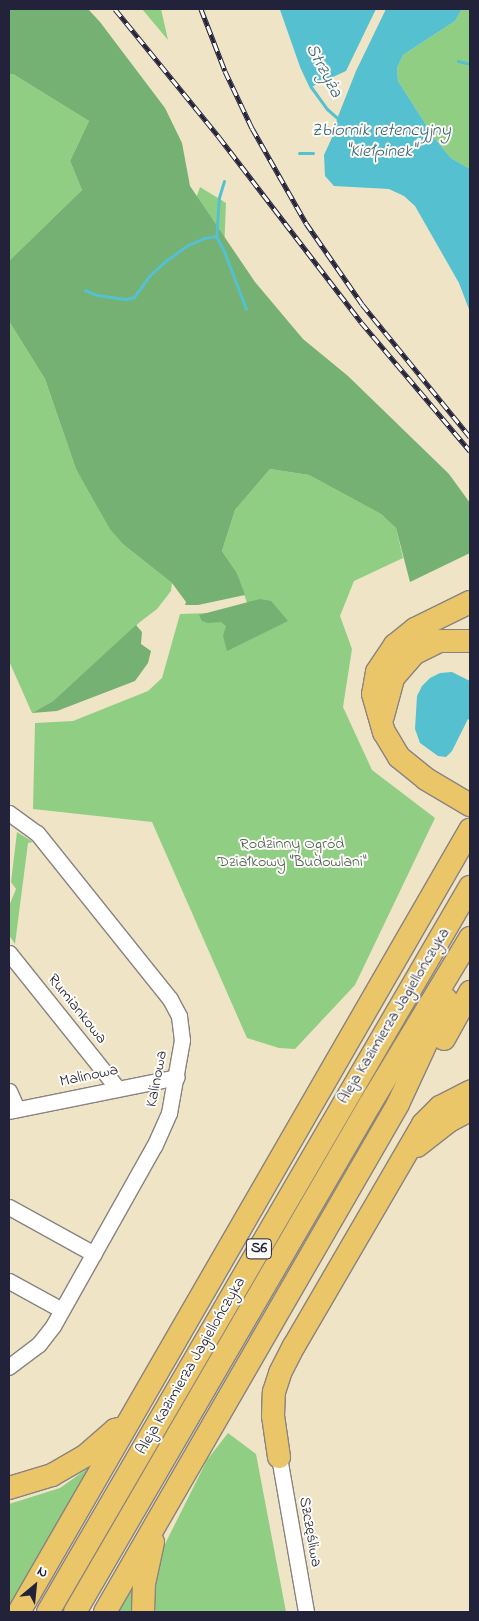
<!DOCTYPE html>
<meta charset="utf-8">
<style>
body{margin:0}
#map{position:relative;width:479px;height:1621px;overflow:hidden;background:#f0e4c6;font-family:"Indie Flower",sans-serif}
div>[style]{position:absolute}
.green>*{inset:0;background:#90ce84}
.forest>*{inset:0;background:#74b172}
.water>*{inset:0;background:#54c0d0}
.stream>*{height:3px;margin:-1.5px;padding:0 1.5px;transform-origin:1.5px;border-radius:1.5px;background:#54c0d0}
.roads{filter:drop-shadow(1px 0 #898380) drop-shadow(-1px 0 #898380) drop-shadow(0 1px #898380) drop-shadow(0 -1px #898380)}
.minor>*{height:15px;margin:-7.5px;padding:0 7.5px;transform-origin:7.5px;border-radius:7.5px;background:#fff}
.highway>*{height:22px;margin:-11px;padding:0 11px;transform-origin:11px;border-radius:11px;background:#eac669}
.rail>*{height:5px;margin-top:-2.5px;transform-origin:0;background:repeating-linear-gradient(90deg,#fdfcf7 0 9px,#22223b 0 18px);box-sizing:border-box;border-block:1px solid #22223b}
span{translate:-50% -50%;white-space:nowrap;text-align:center;line-height:1.15;-webkit-text-stroke:4px #fdfcf7;paint-order:stroke}
.shield-label span{padding:1px 4px;background:#fdfcf7;border:1px solid;border-radius:4px;-webkit-text-stroke-width:0}
.shield-label{font-size:15px;color:#22223b;font-weight:700}
.park-label{font-size:16px;color:#485e55}
.street-label{font-size:16px;color:#22223b}
.water-label{font-size:18px;color:#366177;font-style:italic}
.frame{position:absolute;inset:0;border:10px solid #22223b;pointer-events:none}
.north{position:absolute;left:10px;top:1561px;width:50px;height:50px;-webkit-text-stroke:4px #fdfcf7;paint-order:stroke;rotate:28deg;font-size:14px;font-weight:700;line-height:20px;text-align:center;color:#22223b}
.north::after{content:'';display:block;margin:auto;width:18px;height:22px;background:#22223b;clip-path:polygon(50% 0,100% 100%,50% 72%,0 100%)}
</style>
<div id="map">
<div class="green">
<div style="clip-path:polygon(142px 9px,161px 9px,168px 40px)"></div>
<div style="clip-path:polygon(462px 9px,470px 10px,470px 169px,451px 158px,435px 139px,398px 81px,397px 68px,403px 55px,455px 21px)"></div>
<div style="clip-path:polygon(9px 74px,13px 74px,89px 121px,70px 161px,82px 190px,9px 261px)"></div>
<div style="clip-path:polygon(200px 187px,226px 203px,224px 251px,194px 204px)"></div>
<div style="clip-path:polygon(9px 321px,45px 379px,76px 469px,124px 545px,172px 583px,171px 591px,157px 609px,140px 622px,53px 701px,32px 713px,9px 661px)"></div>
<div style="clip-path:polygon(270px 469px,309px 475px,381px 514px,396px 528px,403px 558px,354px 581px,340px 616px,352px 649px,343px 707px,372px 770px,435px 818px,355px 985px,295px 1049px,279px 1048px,247px 1038px,152px 822px,33px 809px,35px 723px,73px 721px,148px 691px,162px 678px,180px 614px,210px 613px,247px 603px,237px 573px,222px 551px,235px 510px)"></div>
<div style="clip-path:polygon(17px 832px,33px 842px,28px 843px,15px 944px,9px 935px,9px 906px,16px 889px,11px 882px)"></div>
<div style="clip-path:polygon(228px 1433px,256px 1454px,286px 1612px,155px 1612px,157px 1560px,207px 1460px)"></div>
<div style="clip-path:polygon(98px 1461px,9px 1612px,9px 1504px,60px 1488px)"></div>
<div style="clip-path:polygon(137px 1572px,133px 1612px,114px 1612px)"></div>
</div>
<div class="forest">
<div style="clip-path:polygon(9px 9px,88px 9px,100px 22px,165px 108px,182px 143px,190px 186px,255px 282px,303px 339px,348px 376px,449px 474px,470px 503px,470px 553px,410px 582px,396px 528px,381px 514px,309px 475px,270px 469px,235px 510px,222px 551px,237px 573px,245px 595px,198px 605px,185px 605px,186px 602px,172px 583px,124px 545px,110px 529px,76px 469px,45px 379px,9px 321px,9px 261px,82px 190px,70px 161px,89px 121px,13px 74px,9px 74px)"></div>
<div style="clip-path:polygon(260px 599px,271px 601px,288px 621px,227px 651px,223px 636px,226px 626px,221px 622px,208px 623px,202px 621px,199px 615px)"></div>
<div style="clip-path:polygon(136px 625px,142px 632px,141px 644px,151px 651px,148px 663px,135px 681px,57px 711px,32px 713px,53px 701px)"></div>
</div>
<div class="water">
<div style="clip-path:polygon(281px 9px,376px 9px,346px 71px,311px 87px,301px 66px)"></div>
<div style="clip-path:polygon(386px 9px,462px 9px,455px 21px,403px 55px,397px 68px,398px 81px,435px 139px,451px 158px,470px 169px,470px 312px,459px 283px,415px 206px,404px 196px,389px 189px,334px 186px,325px 176px,324px 155px,335px 131px,337px 119px,356px 71px)"></div>
<div style="clip-path:polygon(452px 672px,470px 681px,470px 720px,468px 719px,452px 751px,446px 757px,438px 756px,420px 743px,415px 729px,417px 696px,422px 686px,430px 678px,440px 673px)"></div>
</div>
<div class="stream">
<div style="left:281px;top:9px;width:60px;rotate:70.7deg"></div>
<div style="left:301px;top:66px;width:23px;rotate:65deg"></div>
<div style="left:311px;top:87px;width:27px;rotate:54deg"></div>
<div style="left:327px;top:109px;width:18px;rotate:41deg"></div>
<div style="left:458px;top:61px;width:12px;rotate:14deg"></div>
<div style="left:299px;top:153px;width:14px"></div>
<div style="left:224px;top:181px;width:17px;rotate:107deg"></div>
<div style="left:219px;top:197px;width:39px;rotate:94deg"></div>
<div style="left:216px;top:236px;width:17px;rotate:62deg"></div>
<div style="left:224px;top:251px;width:62px;rotate:69.2deg"></div>
<div style="left:85px;top:290px;width:13px;rotate:23deg"></div>
<div style="left:97px;top:295px;width:30px;rotate:8deg"></div>
<div style="left:127px;top:299px;width:7px;rotate:-16deg"></div>
<div style="left:134px;top:297px;width:26px;rotate:-54deg"></div>
<div style="left:149px;top:276px;width:24px;rotate:-42deg"></div>
<div style="left:167px;top:260px;width:24px;rotate:-36deg"></div>
<div style="left:186px;top:246px;width:20px;rotate:-24deg"></div>
<div style="left:204px;top:238px;width:12px;rotate:-9deg"></div>
</div>
<div class="roads">
<div class="minor">
<div style="left:9px;top:813px;width:34px;rotate:36deg"></div>
<div style="left:37px;top:833px;width:213px;rotate:51.3deg"></div>
<div style="left:170px;top:999px;width:19px;rotate:62deg"></div>
<div style="left:179px;top:1016px;width:24px;rotate:83deg"></div>
<div style="left:182px;top:1040px;width:74px;rotate:100.1deg"></div>
<div style="left:169px;top:1113px;width:36px;rotate:114deg"></div>
<div style="left:154px;top:1146px;width:206px;rotate:119.3deg"></div>
<div style="left:53px;top:1326px;width:23px;rotate:128deg"></div>
<div style="left:39px;top:1344px;width:38px;rotate:143deg"></div>
<div style="left:9px;top:953px;width:173px;rotate:51.3deg"></div>
<div style="left:9px;top:1091px;width:20px;rotate:66deg"></div>
<div style="left:9px;top:1111px;width:171px;rotate:-11.4deg"></div>
<div style="left:9px;top:1207px;width:97px;rotate:28.9deg"></div>
<div style="left:9px;top:1281px;width:60px;rotate:28.7deg"></div>
<div style="left:279px;top:1457px;width:157px;rotate:80.1deg"></div>
</div>
<div class="highway">
<div style="left:470px;top:602px;width:61px;rotate:153.9deg"></div>
<div style="left:415px;top:629px;width:26px;rotate:141deg"></div>
<div style="left:395px;top:645px;width:32px;rotate:124deg"></div>
<div style="left:377px;top:672px;width:22px;rotate:100deg"></div>
<div style="left:373px;top:694px;width:40px;rotate:74deg"></div>
<div style="left:384px;top:732px;width:29px;rotate:59deg"></div>
<div style="left:399px;top:757px;width:35px;rotate:39deg"></div>
<div style="left:426px;top:779px;width:51px;rotate:30.6deg"></div>
<div style="left:383px;top:716px;width:39px;rotate:-75deg"></div>
<div style="left:393px;top:678px;width:33px;rotate:-49deg"></div>
<div style="left:415px;top:653px;width:28px;rotate:-26deg"></div>
<div style="left:440px;top:641px;width:30px"></div>
<div style="left:444px;top:1039px;width:54px;rotate:-61deg"></div>
<div style="left:417px;top:1146px;width:41px;rotate:-38deg"></div>
<div style="left:449px;top:1121px;width:24px;rotate:-28deg"></div>
<div style="left:279px;top:1457px;width:41px;rotate:-98.3deg"></div>
<div style="left:273px;top:1416px;width:24px;rotate:-88deg"></div>
<div style="left:274px;top:1392px;width:20px;rotate:-72deg"></div>
<div style="left:280px;top:1373px;width:30px;rotate:-63deg"></div>
<div style="left:294px;top:1346px;width:257px;rotate:-59.8deg"></div>
<div style="left:423px;top:1124px;width:24px;rotate:-45deg"></div>
<div style="left:440px;top:1107px;width:34px;rotate:-27deg"></div>
<div style="left:9px;top:1488px;width:45px;rotate:-16.8deg"></div>
<div style="left:52px;top:1475px;width:38px;rotate:-30deg"></div>
<div style="left:85px;top:1456px;width:40px;rotate:-41deg"></div>
<div style="left:115px;top:1430px;width:4px;rotate:-14deg"></div>
<div style="left:19px;top:1612px;width:903px;rotate:-60.03deg"></div>
<div style="left:48px;top:1612px;width:839px;rotate:-59.8deg"></div>
<div style="left:75px;top:1612px;width:587px;rotate:-59.86deg"></div>
<div style="left:370px;top:1104px;width:194px;rotate:-58.9deg"></div>
<div style="left:105px;top:1612px;width:586px;rotate:-60.02deg"></div>
<div style="left:398px;top:1104px;width:115px;rotate:-65.2deg"></div>
<div style="left:143px;top:1612px;width:28px;rotate:-88deg"></div>
<div style="left:144px;top:1584px;width:43px;rotate:-77.9deg"></div>
</div>
</div>
<div class="rail">
<div style="left:115px;top:9px;width:165px;rotate:50.9deg"></div>
<div style="left:219px;top:137px;width:233px;rotate:52.5deg"></div>
<div style="left:361px;top:322px;width:169px;rotate:49.8deg"></div>
<div style="left:201px;top:9px;width:66px;rotate:68.8deg"></div>
<div style="left:225px;top:71px;width:63px;rotate:64.7deg"></div>
<div style="left:252px;top:128px;width:109px;rotate:60.4deg"></div>
<div style="left:306px;top:223px;width:98px;rotate:55.3deg"></div>
<div style="left:362px;top:304px;width:171px;rotate:50.9deg"></div>
</div>
<div class="shield-label">
<span style="left:259px;top:1249px">S6</span>
</div>
<div class="park-label">
<span style="left:292px;top:853px">Rodzinny Ogród<br>Działkowy "Budowlani"</span>
</div>
<div class="street-label">
<span style="left:77px;top:1009px;rotate:51deg">Rumiankowa</span>
<span style="left:394px;top:1016px;rotate:-59deg">Aleja Kazimierza Jagiellończyka</span>
<span style="left:89px;top:1076px;rotate:-12deg">Malinowa</span>
<span style="left:157px;top:1079px;rotate:-79deg">Kalinowa</span>
<span style="left:191px;top:1366px;rotate:-60deg">Aleja Kazimierza Jagiellończyka</span>
<span style="left:310px;top:1532px;rotate:80deg">Szczęśliwa</span>
</div>
<div class="water-label">
<span style="left:323px;top:71px;rotate:62deg">Strzyża</span>
<span style="left:381px;top:142px">Zbiornik retencyjny<br>"Kiełpinek"</span>
</div>
<div class="frame"></div>
<div class="north">N</div>
</div>
